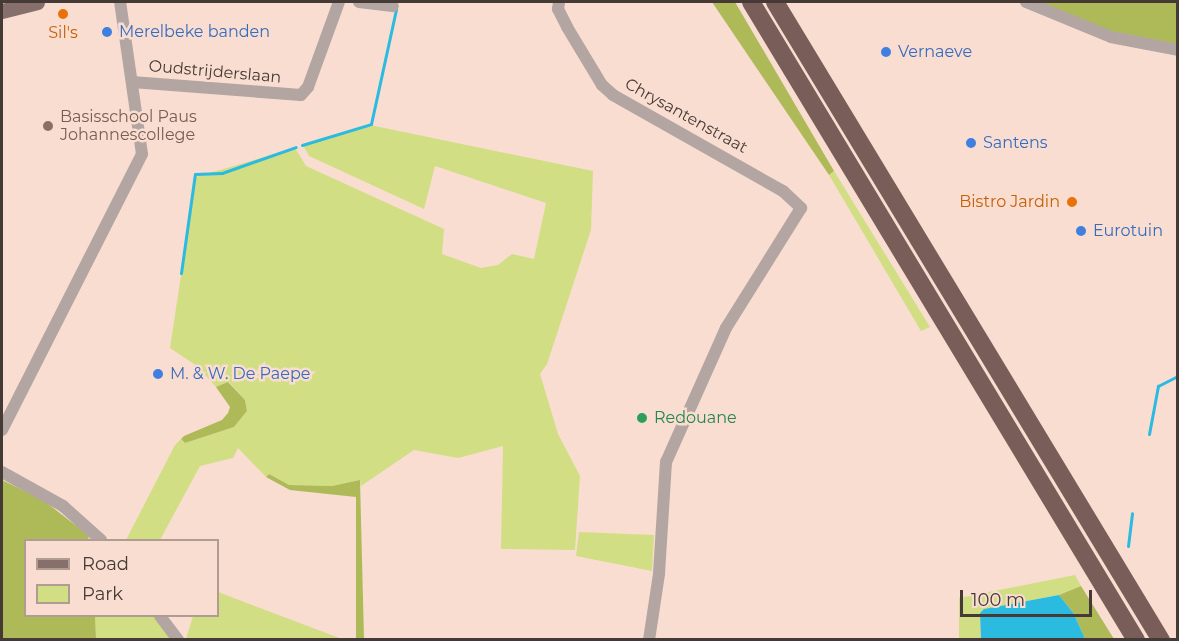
<!DOCTYPE html>
<style>
body{margin:0}
#map{position:relative;width:1179px;height:641px;overflow:hidden;background:#f9ddd0;font-family:Montserrat,sans-serif}
div>[style]{position:absolute}
.green>*{inset:0;background:#d1de84}
.forest>*{inset:0;background:#adba57}
.water>*{inset:0;background:#2bbae0}
.stream>*{height:3px;margin:-1.5px;padding:0 1.5px;transform-origin:1.5px;border-radius:1.5px;background:#2bbae0}
.minor>*{height:12px;margin:-6px;padding:0 6px;transform-origin:6px;border-radius:6px;background:#b2a5a2}
.major>*{height:15px;margin:-7.5px;padding:0 7.5px;transform-origin:7.5px;border-radius:7.5px;background:#87706c}
.highway>*{height:18px;margin:-9px;padding:0 9px;transform-origin:9px;border-radius:9px;background:#785d58}
.dots>*{width:16px;height:16px;translate:-50% -50%;box-sizing:border-box;border:3px solid #f9ddd0;border-radius:50%}
span{translate:-50% -50%;white-space:nowrap;text-align:center;line-height:1.15;-webkit-text-stroke:5px #f9ddd0;paint-order:stroke}
.shop-label{font-size:16px;color:#366cbe}
.left{translate:0 -50%;text-align:left}
.food-label{font-size:16px;color:#c56008}
.right{translate:-100% -50%;text-align:right}
.street-label{font-size:16px;color:#453a35}
.education-label{font-size:16px;color:#785e54}
.leisure-label{font-size:16px;color:#27864d}
.frame{position:absolute;inset:0;border:3px solid #453a35;pointer-events:none}
.legend{position:absolute;left:24px;top:539px;width:195px;height:78px;box-sizing:border-box;background:#f9ddd0;border:2px solid #b19c92;margin:0;padding:8px 10px;list-style:none;font-size:18px;color:#453a35}
.legend li{display:flex;align-items:center;gap:12px;height:30px}
.legend b{width:30px;border:2px solid #b19c92}
.scale{position:absolute;left:960px;top:590px;width:132px;height:27px;box-sizing:border-box;border:3px solid #453a35;border-top:0;padding-left:8px;font-size:18px;line-height:21px;white-space:nowrap;color:#453a35;-webkit-text-stroke:4px #f9ddd0;paint-order:stroke}
</style>
<div id="map">
<div class="green">
<div style="clip-path:polygon(370px 125px,593px 171px,591px 230px,547px 364px,540px 374px,558px 434px,580px 476px,575px 550px,501px 549px,503px 446px,458px 458px,414px 450px,361px 486px,360px 480px,332px 486px,289px 485px,269px 474px,266px 477px,238px 448px,233px 458px,200px 466px,160px 540px,126px 540px,175px 445px,181px 439px,185px 443px,234px 427px,247px 411px,245px 400px,229px 382px,216px 387px,197px 366px,170px 348px,196px 177px,295px 148px,306px 166px,444px 229px,442px 254px,481px 268px,498px 265px,512px 254px,534px 259px,546px 203px,435px 166px,424px 209px,309px 156px,303px 145px)"></div>
<div style="clip-path:polygon(834px 171px,930px 327px,921px 331px,829px 175px)"></div>
<div style="clip-path:polygon(579px 532px,654px 535px,652px 571px,576px 556px)"></div>
<div style="clip-path:polygon(1075px 575px,1081px 586px,1059px 595px,984px 609px,980px 613px,981px 639px,959px 639px,959px 598px)"></div>
<div style="clip-path:polygon(218px 592px,342px 639px,186px 639px,193px 616px,218px 616px)"></div>
<div style="clip-path:polygon(95px 616px,154px 616px,172px 639px,96px 639px)"></div>
</div>
<div class="forest">
<div style="clip-path:polygon(712px 2px,735px 2px,834px 171px,829px 175px)"></div>
<div style="clip-path:polygon(1039px 2px,1177px 2px,1177px 44px,1110px 31px)"></div>
<div style="clip-path:polygon(228px 382px,245px 400px,247px 411px,234px 427px,185px 443px,181px 439px,184px 436px,222px 420px,228px 413px,230px 407px,216px 387px)"></div>
<div style="clip-path:polygon(269px 474px,289px 485px,332px 486px,360px 480px,364px 639px,356px 639px,356px 497px,290px 490px,266px 477px)"></div>
<div style="clip-path:polygon(2px 480px,43px 500px,88px 535px,89px 540px,26px 540px,26px 616px,95px 616px,96px 639px,2px 639px)"></div>
<div style="clip-path:polygon(1081px 586px,1114px 639px,1085px 639px,1074px 614px,1059px 595px)"></div>
</div>
<div class="water">
<div style="clip-path:polygon(1059px 595px,1074px 614px,1085px 639px,981px 639px,980px 613px,984px 609px)"></div>
</div>
<div class="stream">
<div style="left:302px;top:145px;width:72px;rotate:-16.9deg"></div>
<div style="left:371px;top:124px;width:118px;rotate:-77.7deg"></div>
<div style="left:181px;top:273px;width:100px;rotate:-82deg"></div>
<div style="left:195px;top:174px;width:27px;rotate:-2deg"></div>
<div style="left:222px;top:173px;width:78px;rotate:-19.4deg"></div>
<div style="left:1149px;top:434px;width:49px;rotate:-79.4deg"></div>
<div style="left:1158px;top:386px;width:22px;rotate:-27deg"></div>
<div style="left:1128px;top:546px;width:33px;rotate:-83deg"></div>
</div>
<div class="minor">
<div style="left:359px;top:2px;width:34px;rotate:7deg"></div>
<div style="left:559px;top:2px;width:7px;rotate:98deg"></div>
<div style="left:558px;top:9px;width:20px;rotate:63deg"></div>
<div style="left:567px;top:27px;width:68px;rotate:58.9deg"></div>
<div style="left:602px;top:85px;width:15px;rotate:42deg"></div>
<div style="left:613px;top:95px;width:195px;rotate:29.5deg"></div>
<div style="left:783px;top:191px;width:25px;rotate:43deg"></div>
<div style="left:801px;top:208px;width:142px;rotate:122deg"></div>
<div style="left:726px;top:328px;width:147px;rotate:114.1deg"></div>
<div style="left:666px;top:462px;width:112px;rotate:93.6deg"></div>
<div style="left:659px;top:574px;width:67px;rotate:98.6deg"></div>
<div style="left:1026px;top:2px;width:92px;rotate:22.4deg"></div>
<div style="left:1111px;top:37px;width:68px;rotate:11deg"></div>
<div style="left:132px;top:82px;width:169px;rotate:4.4deg"></div>
<div style="left:301px;top:95px;width:11px;rotate:-49deg"></div>
<div style="left:308px;top:87px;width:90px;rotate:-70deg"></div>
<div style="left:2px;top:430px;width:309px;rotate:-63.1deg"></div>
<div style="left:142px;top:154px;width:154px;rotate:-98.2deg"></div>
<div style="left:2px;top:472px;width:70px;rotate:29.1deg"></div>
<div style="left:63px;top:506px;width:51px;rotate:41.8deg"></div>
<div style="left:160px;top:616px;width:30px;rotate:53deg"></div>
</div>
<div class="major">
<div style="left:2px;top:11px;width:36px;rotate:-14deg"></div>
</div>
<div class="highway">
<div style="left:751px;top:2px;width:745px;rotate:58.89deg"></div>
<div style="left:775px;top:2px;width:746px;rotate:58.83deg"></div>
</div>
<div class="dots">
<div style="left:63px;top:14px;background:#e8710a"></div>
<div style="left:107px;top:32px;background:#3f7fe0"></div>
<div style="left:886px;top:52px;background:#3f7fe0"></div>
<div style="left:48px;top:126px;background:#8d6e63"></div>
<div style="left:971px;top:143px;background:#3f7fe0"></div>
<div style="left:1072px;top:202px;background:#e8710a"></div>
<div style="left:1081px;top:231px;background:#3f7fe0"></div>
<div style="left:158px;top:374px;background:#3f7fe0"></div>
<div style="left:642px;top:418px;background:#2e9e5b"></div>
</div>
<div class="shop-label">
<span class="left" style="left:119px;top:32px">Merelbeke banden</span>
<span class="left" style="left:898px;top:52px">Vernaeve</span>
<span class="left" style="left:983px;top:143px">Santens</span>
<span class="left" style="left:1093px;top:231px">Eurotuin</span>
<span class="left" style="left:170px;top:374px">M. &amp; W. De Paepe</span>
</div>
<div class="food-label">
<span style="left:63px;top:33px">Sil's</span>
<span class="right" style="left:1060px;top:202px">Bistro Jardin</span>
</div>
<div class="street-label">
<span style="left:215px;top:72px;rotate:5deg">Oudstrijderslaan</span>
<span style="left:686px;top:116px;rotate:29deg">Chrysantenstraat</span>
</div>
<div class="education-label">
<span class="left" style="left:60px;top:126px">Basisschool Paus<br>Johannescollege</span>
</div>
<div class="leisure-label">
<span class="left" style="left:654px;top:418px">Redouane</span>
</div>
<div class="frame"></div>
<ul class="legend">
<li><b style="height:8px;background:#87706c"></b>Road</li>
<li><b style="height:16px;background:#d1de84"></b>Park</li>
</ul>
<div class="scale">100 m</div>
</div>
